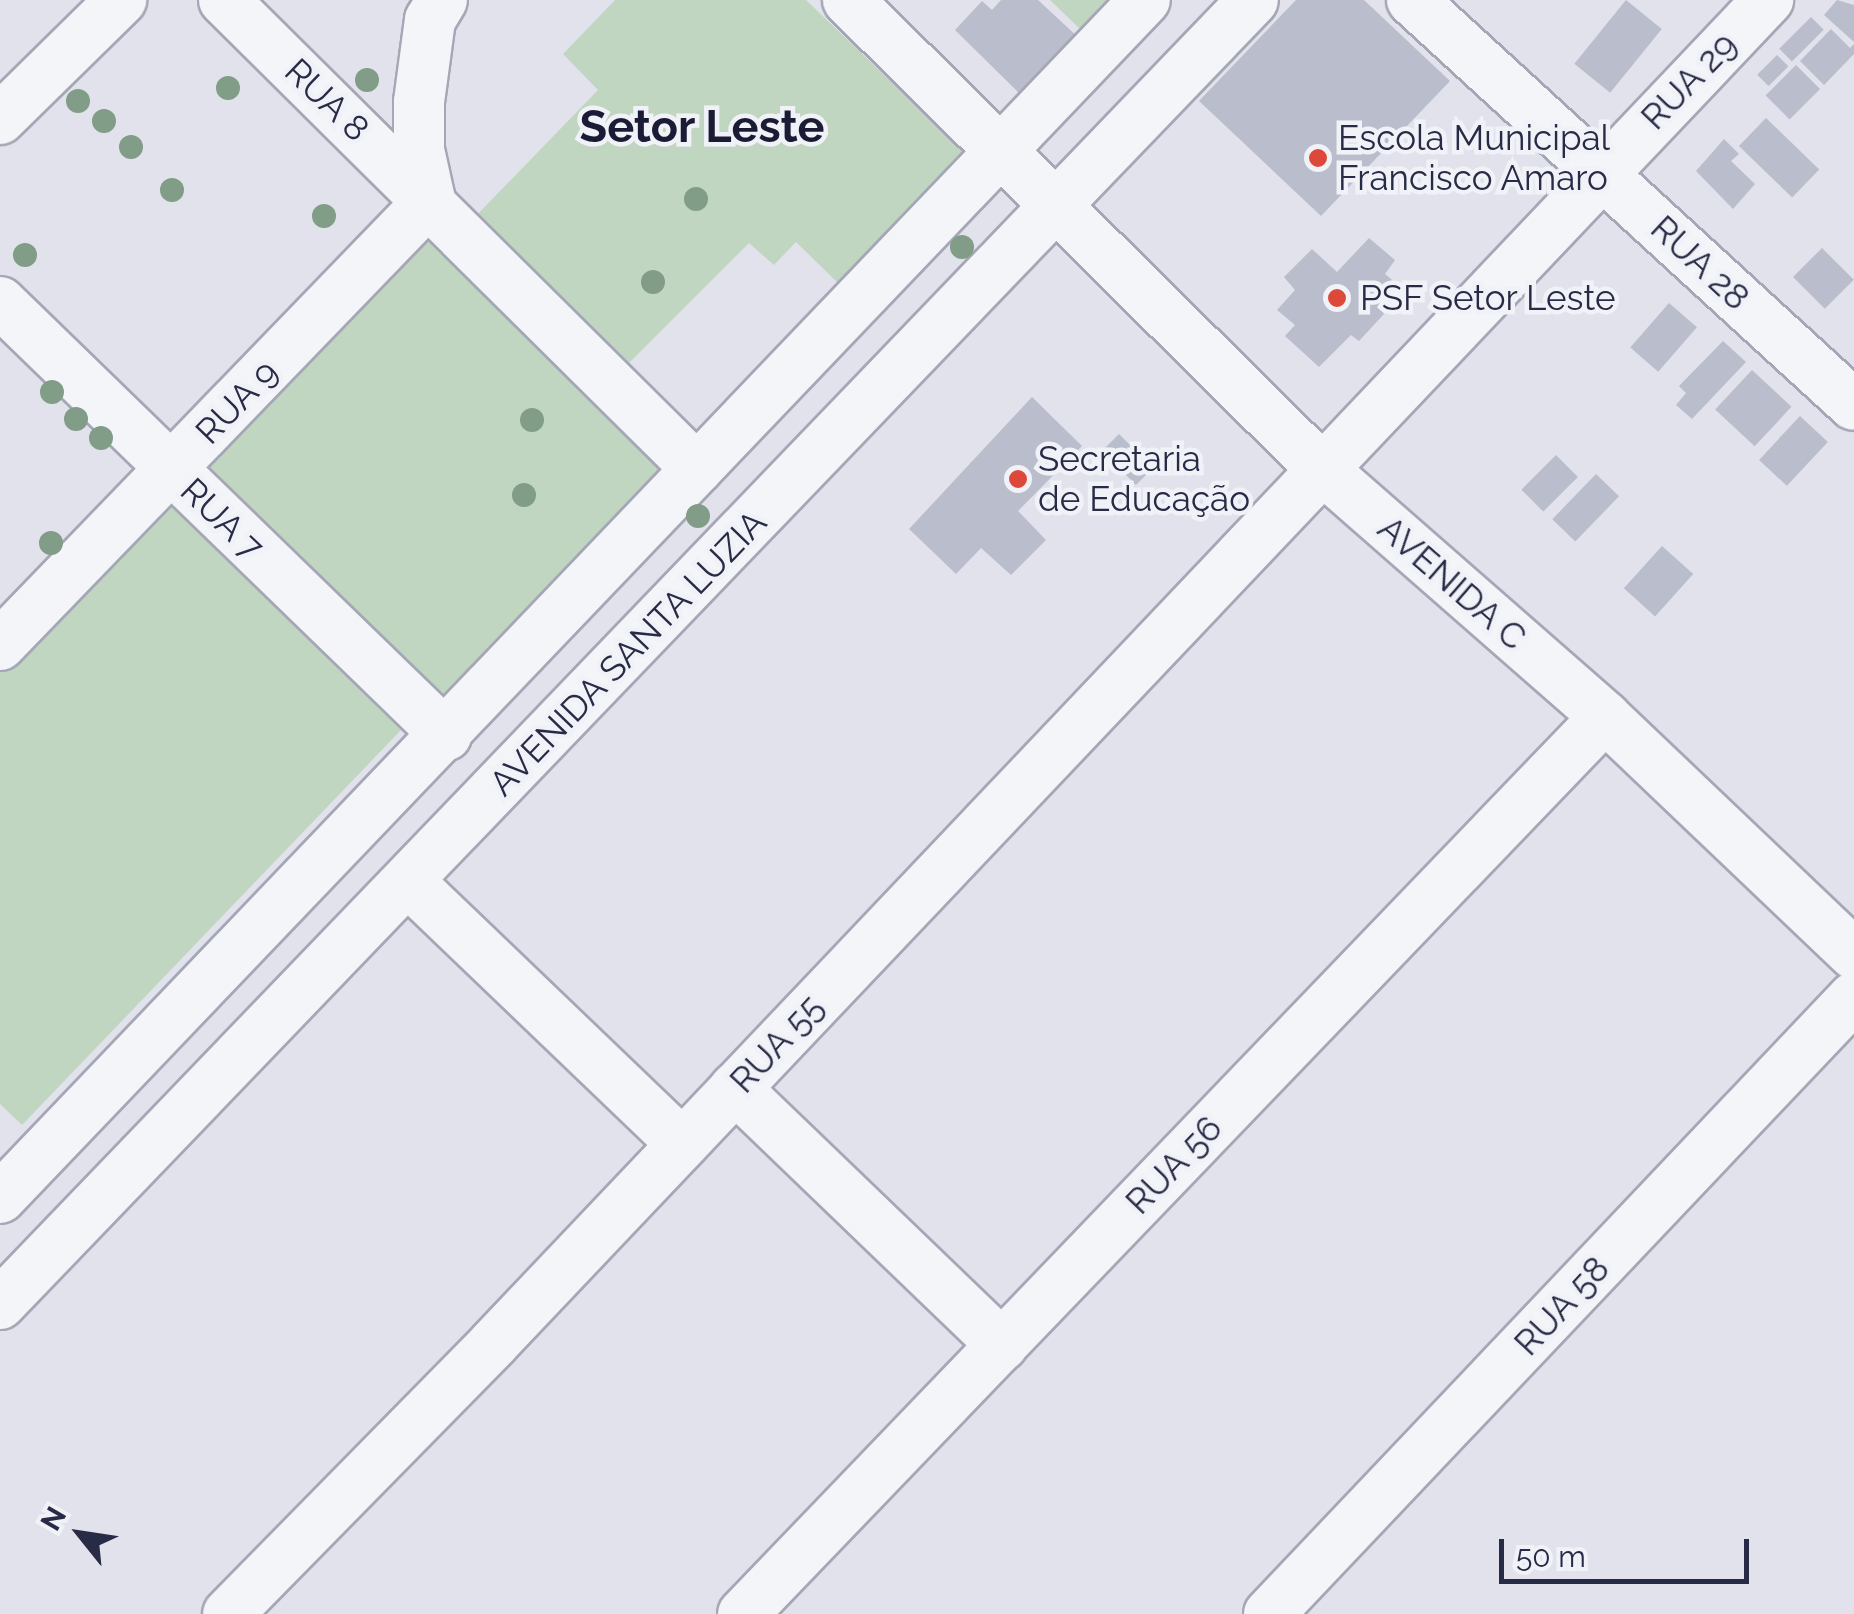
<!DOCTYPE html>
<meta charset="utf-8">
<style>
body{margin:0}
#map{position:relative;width:1854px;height:1614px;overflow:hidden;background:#e1e2eb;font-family:Raleway,sans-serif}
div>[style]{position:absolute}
.green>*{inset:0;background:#c1d6c1;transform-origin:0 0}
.building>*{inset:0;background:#babdcb;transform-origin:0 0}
.roads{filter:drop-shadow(2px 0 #a5a7b6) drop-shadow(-2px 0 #a5a7b6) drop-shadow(0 2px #a5a7b6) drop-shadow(0 -2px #a5a7b6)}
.minor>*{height:50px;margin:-25px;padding:0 25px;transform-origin:25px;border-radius:25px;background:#f4f5f9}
.trees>*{width:24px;height:24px;margin:-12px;border-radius:50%;background:#819c87}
.dots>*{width:28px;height:28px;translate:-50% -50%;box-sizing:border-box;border:5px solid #f1f2f8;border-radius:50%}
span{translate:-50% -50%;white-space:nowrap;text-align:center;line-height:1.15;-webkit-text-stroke:9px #f1f2f8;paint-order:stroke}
.street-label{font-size:35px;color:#272b45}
.poi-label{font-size:35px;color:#272b45}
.left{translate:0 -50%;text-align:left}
.district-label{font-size:45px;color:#1a1c35;font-weight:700}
.north{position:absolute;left:30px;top:1484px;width:100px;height:100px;-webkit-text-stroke:8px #f1f2f8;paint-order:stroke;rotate:300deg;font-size:28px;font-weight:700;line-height:40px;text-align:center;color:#272b45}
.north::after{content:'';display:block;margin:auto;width:35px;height:45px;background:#272b45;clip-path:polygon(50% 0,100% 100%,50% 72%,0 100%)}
.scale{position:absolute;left:1499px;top:1539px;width:250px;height:45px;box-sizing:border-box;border:5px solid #272b45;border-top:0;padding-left:12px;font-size:30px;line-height:35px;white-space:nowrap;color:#272b45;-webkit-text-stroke:8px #f1f2f8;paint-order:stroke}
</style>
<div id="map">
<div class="green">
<div style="clip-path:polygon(615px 0,806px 0,969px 156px,841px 286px,796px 242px,774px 265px,749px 243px,624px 368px,473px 219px,598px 90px,563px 54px)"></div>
<div style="clip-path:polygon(1050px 0,1112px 0,1082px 31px)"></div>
<div style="left:427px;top:233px;width:334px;height:325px;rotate:44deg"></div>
<div style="clip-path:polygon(166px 501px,401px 730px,22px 1125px,0 1104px,0 673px)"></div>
</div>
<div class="building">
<div style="clip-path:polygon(1001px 0,1038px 0,1081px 40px,1025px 99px,955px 30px,982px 1px,992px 10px)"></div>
<div style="clip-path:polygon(1296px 0,1364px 0,1450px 81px,1321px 216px,1199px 101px)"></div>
<div style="left:1626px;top:0;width:46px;height:82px;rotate:39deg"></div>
<div style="clip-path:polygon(1837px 0,1854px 5px,1854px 42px,1824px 15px)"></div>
<div style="left:1811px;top:17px;width:18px;height:45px;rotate:45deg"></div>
<div style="clip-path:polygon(1831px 29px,1850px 48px,1854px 44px,1854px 54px,1824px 85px,1800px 61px)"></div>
<div style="left:1777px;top:55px;width:16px;height:28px;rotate:45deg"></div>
<div style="left:1796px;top:65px;width:34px;height:43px;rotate:45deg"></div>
<div style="left:1766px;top:118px;width:74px;height:39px;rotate:44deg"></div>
<div style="clip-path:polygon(1724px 139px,1739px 154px,1731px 161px,1755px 184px,1733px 209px,1696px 171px)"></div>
<div style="clip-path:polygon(1369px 238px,1395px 260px,1385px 274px,1398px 285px,1378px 306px,1384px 314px,1359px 341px,1351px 335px,1319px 367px,1285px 336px,1295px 325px,1277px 310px,1295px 290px,1284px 277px,1312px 249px,1337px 272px)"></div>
<div style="left:1822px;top:248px;width:45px;height:41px;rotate:45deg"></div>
<div style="left:1669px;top:303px;width:37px;height:59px;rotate:41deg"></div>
<div style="clip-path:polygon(1723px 341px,1746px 362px,1692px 419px,1676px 405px,1686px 393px,1679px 386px)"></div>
<div style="left:1752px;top:370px;width:54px;height:54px;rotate:43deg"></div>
<div style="clip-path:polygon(1032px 397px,1082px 446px,1018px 511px,1046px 540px,1011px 575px,981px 548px,956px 574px,909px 529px)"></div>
<div style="left:1800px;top:416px;width:38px;height:60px;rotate:43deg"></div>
<div style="left:1119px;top:434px;width:48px;height:24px;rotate:45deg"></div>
<div style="left:1556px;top:455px;width:31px;height:49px;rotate:45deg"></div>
<div style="left:1596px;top:474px;width:32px;height:63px;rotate:44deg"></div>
<div style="left:1662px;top:546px;width:42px;height:57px;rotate:42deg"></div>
</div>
<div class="roads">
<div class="minor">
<div style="left:224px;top:0;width:666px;rotate:44.76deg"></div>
<div style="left:848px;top:0;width:665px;rotate:44.7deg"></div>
<div style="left:1321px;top:468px;width:378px;rotate:41.2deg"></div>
<div style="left:1605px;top:717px;width:344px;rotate:43.6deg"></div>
<div style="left:1412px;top:0;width:599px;rotate:42.5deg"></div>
<div style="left:0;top:119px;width:170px;rotate:-44.5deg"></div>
<div style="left:430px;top:200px;width:51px;rotate:-102.4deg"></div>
<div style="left:419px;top:150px;width:48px;rotate:-90deg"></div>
<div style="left:419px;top:102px;width:83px;rotate:-82.4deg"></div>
<div style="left:430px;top:20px;width:23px;rotate:-59deg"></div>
<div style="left:0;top:302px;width:622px;rotate:44.15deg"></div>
<div style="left:0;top:645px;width:619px;rotate:-45.98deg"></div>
<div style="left:408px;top:881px;width:380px;rotate:43.8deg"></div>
<div style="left:735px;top:1088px;width:371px;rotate:43.9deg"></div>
<div style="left:0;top:1198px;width:1657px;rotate:-46.3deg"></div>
<div style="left:0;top:1304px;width:1808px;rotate:-46.14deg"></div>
<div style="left:228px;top:1614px;width:378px;rotate:-45.5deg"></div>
<div style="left:493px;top:1344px;width:1853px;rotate:-46.51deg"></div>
<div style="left:743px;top:1614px;width:1244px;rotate:-46.14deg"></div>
<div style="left:1269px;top:1614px;width:850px;rotate:-46.52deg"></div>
</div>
</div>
<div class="trees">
<div style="left:367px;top:80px"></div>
<div style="left:228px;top:88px"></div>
<div style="left:78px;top:101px"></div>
<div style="left:104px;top:121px"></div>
<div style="left:131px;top:147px"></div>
<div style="left:172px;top:190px"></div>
<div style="left:696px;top:199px"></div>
<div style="left:324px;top:216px"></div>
<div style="left:962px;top:247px"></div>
<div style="left:25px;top:255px"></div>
<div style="left:653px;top:282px"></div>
<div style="left:52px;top:392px"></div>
<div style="left:76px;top:419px"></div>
<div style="left:532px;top:420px"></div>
<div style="left:101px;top:438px"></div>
<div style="left:524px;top:495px"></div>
<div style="left:698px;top:516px"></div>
<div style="left:51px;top:543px"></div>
</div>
<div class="dots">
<div style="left:1318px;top:158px;background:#dc493a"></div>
<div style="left:1337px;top:298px;background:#dc493a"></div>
<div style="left:1018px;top:479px;background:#dc493a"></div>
</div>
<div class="street-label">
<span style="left:1689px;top:81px;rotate:-46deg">RUA 29</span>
<span style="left:327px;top:100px;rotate:44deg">RUA 8</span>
<span style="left:1700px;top:263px;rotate:43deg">RUA 28</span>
<span style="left:237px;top:402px;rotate:-46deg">RUA 9</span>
<span style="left:222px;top:519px;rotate:44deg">RUA 7</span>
<span style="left:1452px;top:583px;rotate:41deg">AVENIDA C</span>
<span style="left:628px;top:653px;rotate:-46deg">AVENIDA SANTA LUZIA</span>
<span style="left:777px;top:1044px;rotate:-47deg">RUA 55</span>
<span style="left:1174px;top:1165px;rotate:-46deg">RUA 56</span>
<span style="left:1562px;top:1306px;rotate:-47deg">RUA 58</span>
</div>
<div class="poi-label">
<span class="left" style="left:1338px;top:158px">Escola Municipal<br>Francisco Amaro</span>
<span class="left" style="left:1360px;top:298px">PSF Setor Leste</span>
<span class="left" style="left:1038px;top:479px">Secretaria<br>de Educação</span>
</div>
<div class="district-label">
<span style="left:702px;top:127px">Setor Leste</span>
</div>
<div class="north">N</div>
<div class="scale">50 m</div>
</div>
